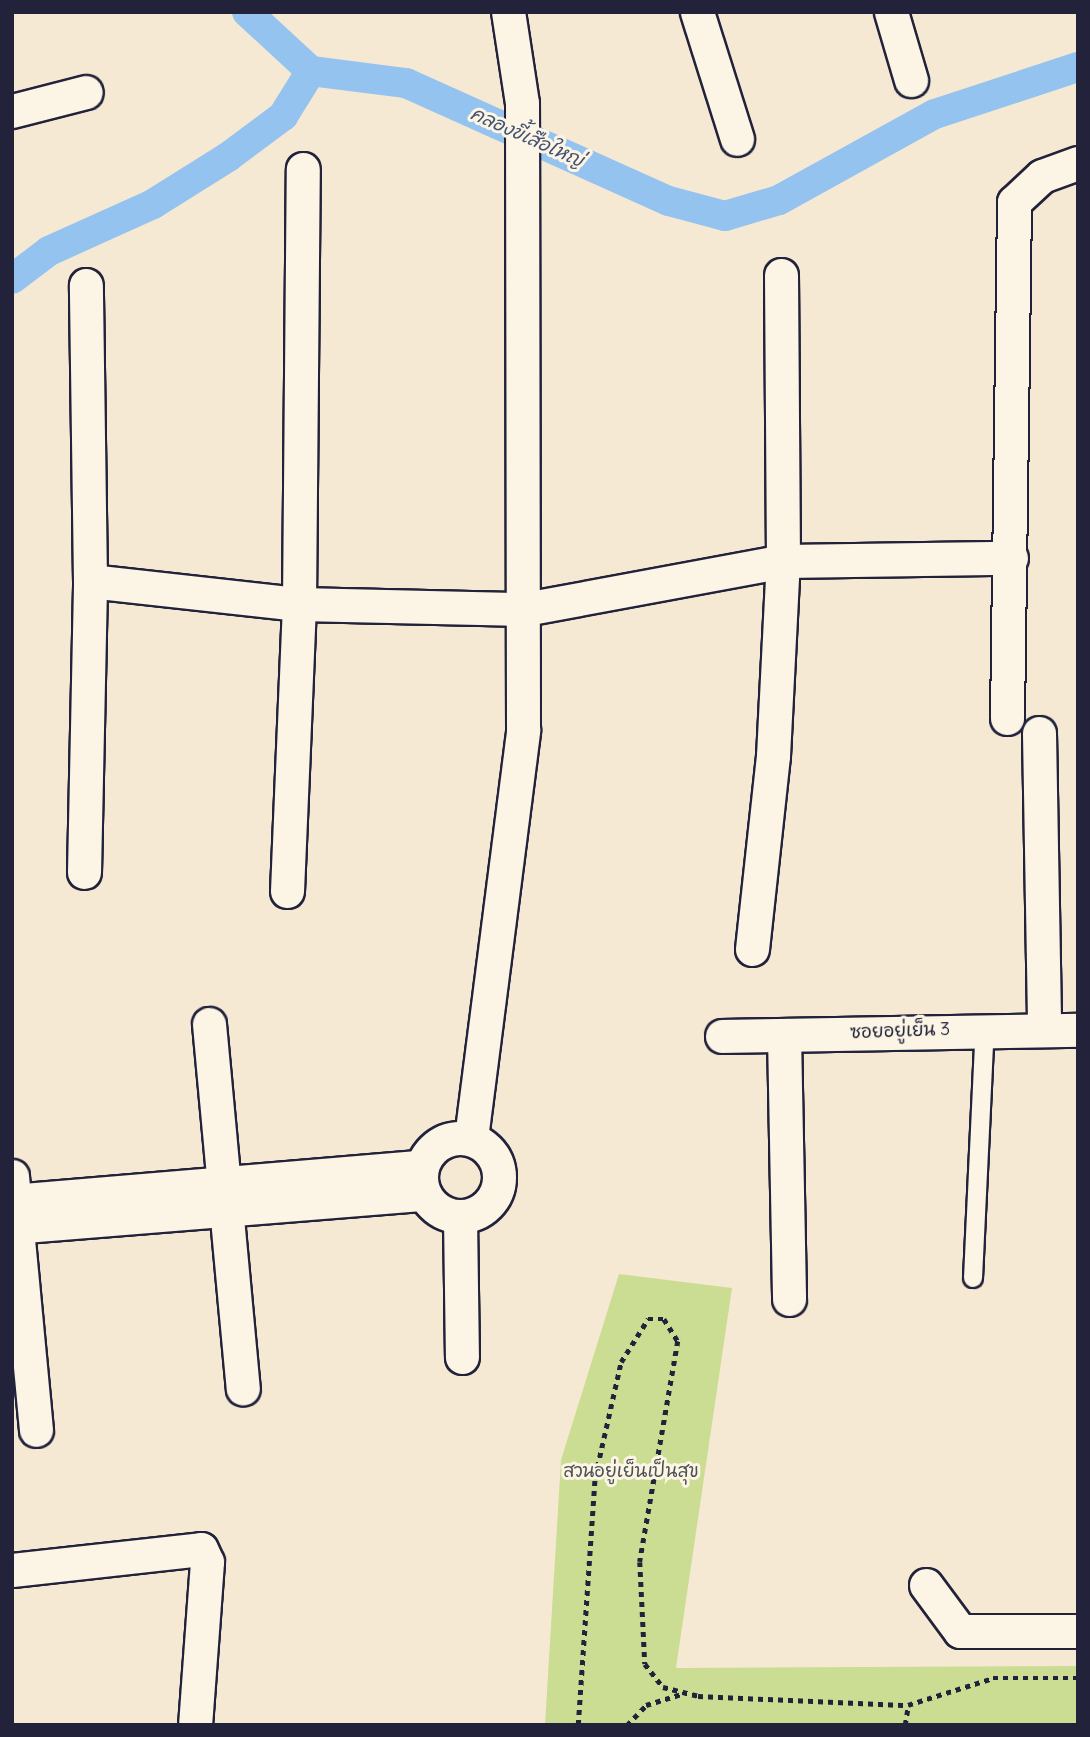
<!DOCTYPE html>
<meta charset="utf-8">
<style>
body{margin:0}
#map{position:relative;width:1090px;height:1737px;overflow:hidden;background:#f6e9d4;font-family:Delius,"Playpen Sans Thai",sans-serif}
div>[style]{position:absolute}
.green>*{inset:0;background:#cbdd92}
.canal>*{height:30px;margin:-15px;padding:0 15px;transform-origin:15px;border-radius:15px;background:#95c3ef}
.path>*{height:4.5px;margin-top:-2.25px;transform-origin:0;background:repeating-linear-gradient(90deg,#22223b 0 5px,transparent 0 10px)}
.roads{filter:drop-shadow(2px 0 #22223b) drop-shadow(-2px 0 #22223b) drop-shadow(0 2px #22223b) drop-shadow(0 -2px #22223b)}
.service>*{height:18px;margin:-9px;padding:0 9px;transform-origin:9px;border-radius:9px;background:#fcf5e5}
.minor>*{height:33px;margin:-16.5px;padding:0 16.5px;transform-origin:16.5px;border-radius:16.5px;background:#fcf5e5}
.minor>.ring{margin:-16.5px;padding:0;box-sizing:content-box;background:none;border:33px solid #fcf5e5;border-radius:50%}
span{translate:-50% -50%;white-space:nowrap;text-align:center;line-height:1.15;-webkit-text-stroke:6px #fcf5e5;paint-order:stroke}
.street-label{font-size:18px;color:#22223b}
.park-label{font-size:18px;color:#4c5151}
.water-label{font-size:19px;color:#445271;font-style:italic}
.frame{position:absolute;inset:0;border:14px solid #22223b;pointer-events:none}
</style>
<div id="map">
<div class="green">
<div style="clip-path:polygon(619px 1274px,732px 1288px,676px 1668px,1078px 1666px,1078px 1725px,545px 1725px,561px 1460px)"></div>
</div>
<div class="canal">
<div style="left:247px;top:12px;width:87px;rotate:42.7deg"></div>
<div style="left:311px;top:71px;width:96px;rotate:7.2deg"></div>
<div style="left:406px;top:83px;width:288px;rotate:24.2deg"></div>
<div style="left:669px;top:201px;width:58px;rotate:15deg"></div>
<div style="left:725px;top:216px;width:56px;rotate:-16.5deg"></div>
<div style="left:779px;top:200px;width:178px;rotate:-28.9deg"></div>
<div style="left:935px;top:114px;width:151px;rotate:-18.2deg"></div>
<div style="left:12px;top:279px;width:46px;rotate:-37.1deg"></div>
<div style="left:49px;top:251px;width:114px;rotate:-24.3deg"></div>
<div style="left:153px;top:204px;width:89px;rotate:-32.1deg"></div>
<div style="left:228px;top:157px;width:69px;rotate:-36.7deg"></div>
<div style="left:283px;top:116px;width:53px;rotate:-58.1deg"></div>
</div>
<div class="path">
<div style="left:578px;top:1725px;width:249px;rotate:-86.1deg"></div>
<div style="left:595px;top:1477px;width:118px;rotate:-77.3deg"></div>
<div style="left:621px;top:1362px;width:51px;rotate:-57.9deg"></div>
<div style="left:648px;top:1319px;width:16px"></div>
<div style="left:664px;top:1319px;width:26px;rotate:58deg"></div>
<div style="left:678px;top:1341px;width:224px;rotate:99.8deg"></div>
<div style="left:640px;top:1562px;width:102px;rotate:87.2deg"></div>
<div style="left:645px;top:1664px;width:29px;rotate:52deg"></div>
<div style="left:663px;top:1687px;width:36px;rotate:14deg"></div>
<div style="left:698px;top:1696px;width:210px;rotate:2.5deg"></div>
<div style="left:908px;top:1705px;width:89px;rotate:-17.6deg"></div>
<div style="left:993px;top:1678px;width:85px"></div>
<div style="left:627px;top:1725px;width:28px;rotate:-46deg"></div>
<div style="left:646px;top:1705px;width:41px;rotate:-17.1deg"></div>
<div style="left:905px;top:1725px;width:20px;rotate:-81deg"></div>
</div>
<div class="roads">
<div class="service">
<div style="left:973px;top:1278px;width:250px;rotate:-87.3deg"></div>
</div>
<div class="minor">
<div style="left:697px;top:12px;width:133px;rotate:72.5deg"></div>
<div style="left:891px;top:12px;width:71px;rotate:73.6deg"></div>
<div style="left:12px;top:111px;width:76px;rotate:-14.4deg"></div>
<div style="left:90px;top:581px;width:210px;rotate:6.3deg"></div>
<div style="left:299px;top:604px;width:226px;rotate:1.3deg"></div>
<div style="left:525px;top:609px;width:262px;rotate:-10.5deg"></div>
<div style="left:783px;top:561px;width:228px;rotate:-0.8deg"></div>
<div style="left:1007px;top:718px;width:516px;rotate:-89.22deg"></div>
<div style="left:1014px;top:202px;width:38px;rotate:-43deg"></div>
<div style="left:1042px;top:176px;width:38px;rotate:-20deg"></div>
<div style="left:1039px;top:733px;width:297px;rotate:89deg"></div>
<div style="left:84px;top:872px;width:291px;rotate:-88.8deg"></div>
<div style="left:90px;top:581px;width:296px;rotate:-90.8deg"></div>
<div style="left:287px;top:891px;width:287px;rotate:-87.6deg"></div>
<div style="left:299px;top:604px;width:435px;rotate:-89.5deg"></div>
<div style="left:752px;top:949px;width:194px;rotate:-83.8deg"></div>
<div style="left:773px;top:756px;width:195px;rotate:-87.1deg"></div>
<div style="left:783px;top:561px;width:286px;rotate:-90.4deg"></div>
<div style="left:209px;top:1024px;width:366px;rotate:84.7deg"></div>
<div style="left:784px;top:1035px;width:264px;rotate:88.9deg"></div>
<div style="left:722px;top:1036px;width:356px;rotate:-1deg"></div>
<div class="ring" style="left:421px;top:1138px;width:45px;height:45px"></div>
<div style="left:471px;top:1138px;width:411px;rotate:-82.7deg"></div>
<div style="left:523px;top:730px;width:627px;rotate:-90.09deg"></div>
<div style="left:522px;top:103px;width:92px;rotate:-98.7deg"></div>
<div style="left:12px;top:1176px;width:255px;rotate:84.6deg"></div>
<div style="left:12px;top:1201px;width:410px;rotate:-4.8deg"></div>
<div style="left:460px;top:1217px;width:140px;rotate:89.2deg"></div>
<div style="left:12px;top:1227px;width:413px;rotate:-4.6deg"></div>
<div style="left:12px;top:1570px;width:190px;rotate:-6.3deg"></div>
<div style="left:201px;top:1549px;width:14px;rotate:65deg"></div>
<div style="left:207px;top:1562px;width:163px;rotate:94.2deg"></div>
<div style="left:926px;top:1585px;width:57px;rotate:53.5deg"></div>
<div style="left:960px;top:1631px;width:118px"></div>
</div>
</div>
<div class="street-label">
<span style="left:900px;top:1031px;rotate:-2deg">ซอยอยู่เย็น 3</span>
</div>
<div class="park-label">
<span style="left:631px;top:1471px">สวนอยู่เย็นเป็นสุข</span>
</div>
<div class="water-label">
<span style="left:527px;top:137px;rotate:24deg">คลองขี้เสือใหญ่</span>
</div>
<div class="frame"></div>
</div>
